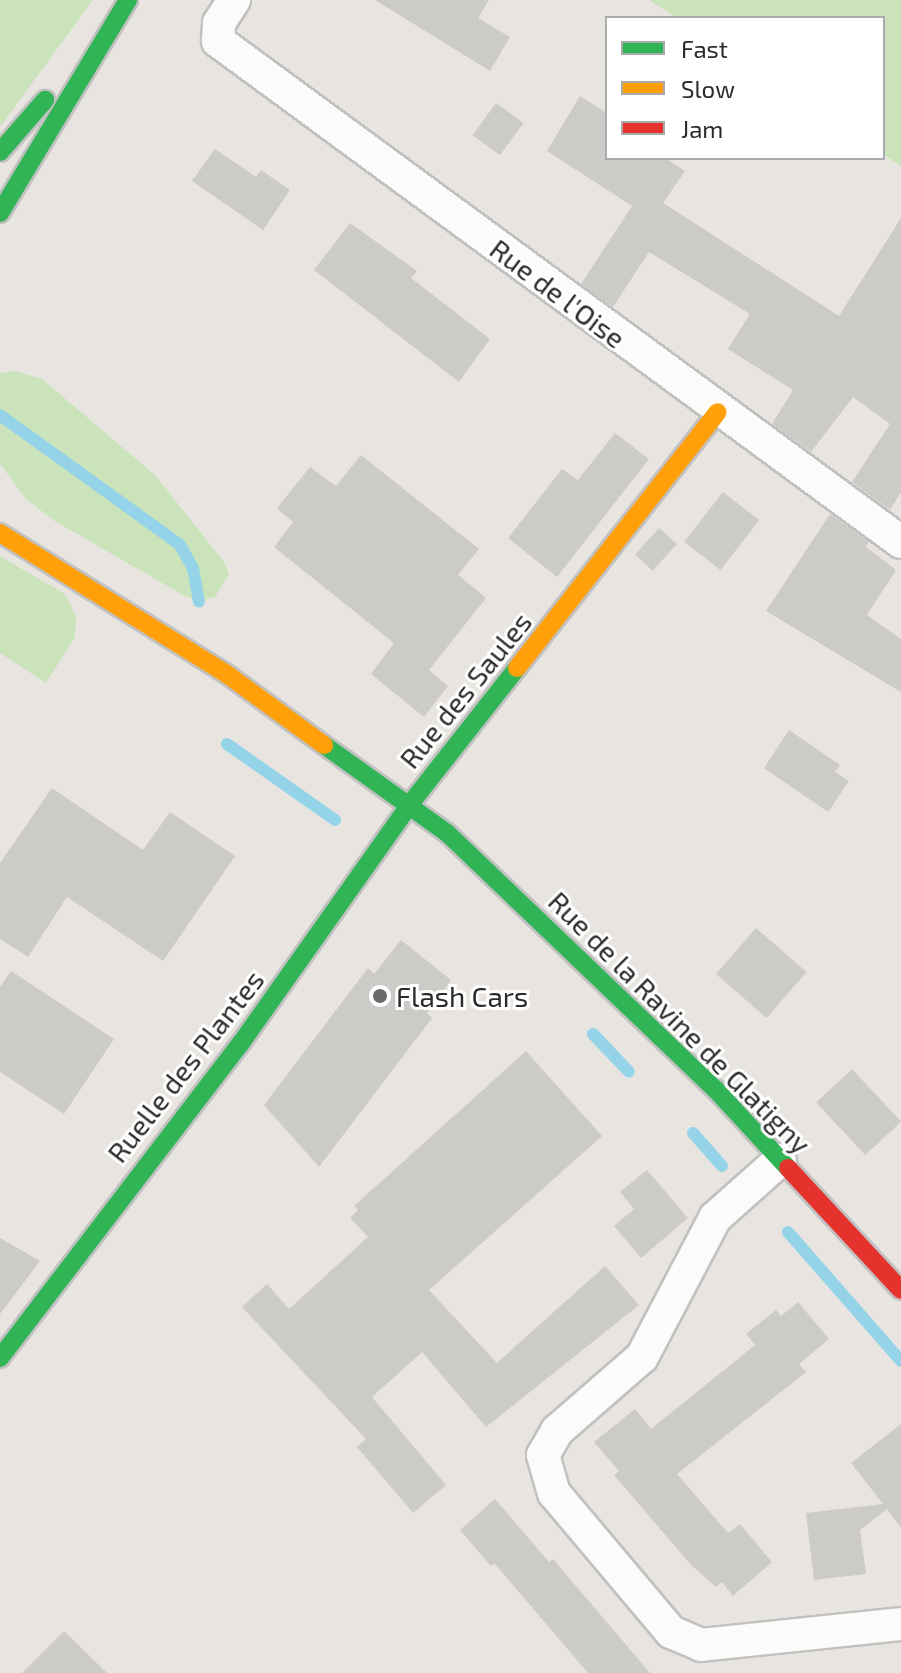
<!DOCTYPE html>
<style>
body{margin:0}
#map{position:relative;width:901px;height:1673px;overflow:hidden;background:#e8e5e0;font-family:"Exo 2",sans-serif}
div>[style]{position:absolute}
.green>*{inset:0;background:#cbe3ba}
.stream>*{height:12px;margin:-6px;padding:0 6px;transform-origin:6px;border-radius:6px;background:#95d4e8}
.building>*{inset:0;background:#cdcbc7;transform-origin:0 0}
.roads{filter:drop-shadow(2px 0 #c2c1c1) drop-shadow(-2px 0 #c2c1c1) drop-shadow(0 2px #c2c1c1) drop-shadow(0 -2px #c2c1c1)}
.street>*{height:32px;margin:-16px;padding:0 16px;transform-origin:16px;border-radius:16px;background:#fcfbfa}
.fast>*{height:18px;margin:-9px;padding:0 9px;transform-origin:9px;border-radius:9px;background:#30b455}
.slow>*{height:18px;margin:-9px;padding:0 9px;transform-origin:9px;border-radius:9px;background:#ff9f0a}
.jam>*{height:18px;margin:-9px;padding:0 9px;transform-origin:9px;border-radius:9px;background:#e5322d}
.dots>*{width:22px;height:22px;translate:-50% -50%;box-sizing:border-box;border:4px solid #fff;border-radius:50%}
span{translate:-50% -50%;white-space:nowrap;text-align:center;line-height:1.15;-webkit-text-stroke:6px #fff;paint-order:stroke}
.street-label{font-size:28px;color:#2a2a2a}
.poi-label{font-size:28px;color:#2a2a2a}
.left{translate:0 -50%;text-align:left}
.legend{position:absolute;left:605px;top:16px;width:280px;height:144px;box-sizing:border-box;background:#fff;border:2px solid #aaa;margin:0;padding:10px 14px;list-style:none;font-size:24px;color:#2a2a2a}
.legend li{display:flex;align-items:center;gap:16px;height:40px}
.legend b{width:40px;border:2px solid #aaa}
</style>
<div id="map">
<div class="green">
<div style="clip-path:polygon(0 0,93px 0,0 127px)"></div>
<div style="clip-path:polygon(649px 0,901px 0,901px 166px,883px 154px,883px 18px,677px 18px)"></div>
<div style="clip-path:polygon(15px 371px,42px 379px,156px 476px,224px 562px,229px 574px,215px 597px,199px 601px,183px 595px,53px 520px,26px 499px,0 464px,0 373px)"></div>
<div style="clip-path:polygon(0 556px,65px 594px,76px 616px,75px 637px,46px 683px,0 653px)"></div>
</div>
<div class="stream">
<div style="left:0;top:415px;width:222px;rotate:35.8deg"></div>
<div style="left:180px;top:545px;width:26px;rotate:61deg"></div>
<div style="left:193px;top:568px;width:34px;rotate:80deg"></div>
<div style="left:227px;top:744px;width:132px;rotate:35.1deg"></div>
<div style="left:593px;top:1034px;width:52px;rotate:46.5deg"></div>
<div style="left:693px;top:1133px;width:44px;rotate:48.7deg"></div>
<div style="left:788px;top:1232px;width:171px;rotate:48.8deg"></div>
</div>
<div class="building">
<div style="clip-path:polygon(375px 0,489px 0,478px 18px,510px 37px,490px 71px)"></div>
<div style="clip-path:polygon(580px 96px,607px 113px,607px 158px,665px 158px,685px 171px,663px 203px,839px 316px,901px 218px,901px 492px,890px 510px,852px 482px,890px 424px,853px 397px,811px 452px,772px 424px,793px 390px,728px 349px,750px 314px,649px 252px,613px 307px,581px 284px,632px 206px,547px 151px)"></div>
<div style="left:496px;top:103px;width:34px;height:40px;rotate:36deg"></div>
<div style="clip-path:polygon(215px 149px,256px 177px,261px 170px,290px 190px,263px 230px,192px 181px)"></div>
<div style="clip-path:polygon(350px 223px,417px 271px,411px 278px,490px 339px,459px 382px,314px 270px)"></div>
<div style="clip-path:polygon(615px 433px,649px 459px,557px 577px,508px 538px,562px 469px,578px 480px)"></div>
<div style="clip-path:polygon(361px 455px,479px 549px,458px 575px,486px 598px,429px 670px,448px 686px,424px 717px,371px 674px,394px 643px,274px 547px,293px 522px,277px 508px,310px 467px,336px 486px)"></div>
<div style="left:723px;top:492px;width:46px;height:63px;rotate:38deg"></div>
<div style="clip-path:polygon(830px 514px,869px 542px,866px 547px,896px 570px,867px 615px,901px 639px,901px 692px,766px 611px)"></div>
<div style="left:659px;top:528px;width:24px;height:36px;rotate:42deg"></div>
<div style="clip-path:polygon(789px 730px,840px 765px,835px 772px,849px 781px,828px 812px,764px 768px)"></div>
<div style="clip-path:polygon(52px 788px,143px 850px,170px 812px,235px 856px,163px 961px,67px 897px,28px 957px,0 939px,0 863px)"></div>
<div style="left:756px;top:928px;width:67px;height:61px;rotate:41deg"></div>
<div style="clip-path:polygon(401px 940px,451px 980px,427px 1013px,432px 1018px,319px 1167px,264px 1105px,368px 968px,374px 974px)"></div>
<div style="clip-path:polygon(11px 971px,114px 1039px,64px 1114px,0 1072px,0 987px)"></div>
<div style="clip-path:polygon(526px 1051px,602px 1136px,429px 1290px,497px 1363px,605px 1266px,639px 1305px,486px 1427px,422px 1352px,372px 1397px,446px 1485px,413px 1513px,357px 1447px,366px 1439px,242px 1307px,267px 1284px,289px 1309px,368px 1237px,350px 1218px,358px 1210px,354px 1206px)"></div>
<div style="left:852px;top:1069px;width:72px;height:49px;rotate:47deg"></div>
<div style="clip-path:polygon(647px 1170px,688px 1218px,641px 1258px,614px 1226px,634px 1209px,620px 1192px)"></div>
<div style="clip-path:polygon(0 1238px,40px 1261px,0 1314px)"></div>
<div style="clip-path:polygon(798px 1302px,829px 1339px,799px 1364px,806px 1372px,677px 1474px,728px 1533px,740px 1524px,772px 1562px,733px 1596px,722px 1582px,716px 1587px,691px 1565px,614px 1475px,619px 1471px,594px 1442px,635px 1409px,651px 1429px,755px 1345px,746px 1334px,776px 1310px,781px 1316px)"></div>
<div style="clip-path:polygon(901px 1424px,901px 1528px,887px 1509px,860px 1530px,866px 1574px,814px 1580px,806px 1513px,883px 1504px,851px 1463px)"></div>
<div style="clip-path:polygon(495px 1499px,549px 1562px,553px 1559px,650px 1673px,588px 1673px,495px 1564px,491px 1566px,460px 1530px)"></div>
<div style="clip-path:polygon(64px 1631px,107px 1673px,22px 1673px)"></div>
</div>
<div class="roads">
<div class="street">
<div style="left:234px;top:0;width:27px;rotate:123deg"></div>
<div style="left:219px;top:23px;width:18px;rotate:93deg"></div>
<div style="left:218px;top:41px;width:847px;rotate:36.26deg"></div>
<div style="left:780px;top:1160px;width:87px;rotate:138.3deg"></div>
<div style="left:715px;top:1218px;width:157px;rotate:117.7deg"></div>
<div style="left:642px;top:1357px;width:113px;rotate:139deg"></div>
<div style="left:557px;top:1431px;width:28px;rotate:120deg"></div>
<div style="left:543px;top:1455px;width:40px;rotate:74deg"></div>
<div style="left:554px;top:1493px;width:182px;rotate:49.9deg"></div>
<div style="left:671px;top:1632px;width:33px;rotate:23deg"></div>
<div style="left:701px;top:1645px;width:201px;rotate:-6deg"></div>
</div>
<div class="fast">
<div style="left:0;top:152px;width:69px;rotate:-49.1deg"></div>
<div style="left:0;top:213px;width:249px;rotate:-59deg"></div>
<div style="left:324px;top:745px;width:151px;rotate:35.6deg"></div>
<div style="left:447px;top:833px;width:372px;rotate:43.7deg"></div>
<div style="left:716px;top:1090px;width:106px;rotate:47.3deg"></div>
<div style="left:0;top:1358px;width:397px;rotate:-52.6deg"></div>
<div style="left:241px;top:1043px;width:293px;rotate:-54.7deg"></div>
<div style="left:410px;top:804px;width:173px;rotate:-51.8deg"></div>
</div>
<div class="slow">
<div style="left:0;top:533px;width:269px;rotate:31.9deg"></div>
<div style="left:228px;top:675px;width:119px;rotate:36.1deg"></div>
<div style="left:517px;top:668px;width:325px;rotate:-51.9deg"></div>
</div>
<div class="jam">
<div style="left:788px;top:1168px;width:166px;rotate:47.2deg"></div>
</div>
</div>
<div class="dots">
<div style="left:380px;top:996px;background:#6c6b6a"></div>
</div>
<div class="street-label">
<span style="left:558px;top:293px;rotate:37deg">Rue de l'Oise</span>
<span style="left:465px;top:690px;rotate:-51deg">Rue des Saules</span>
<span style="left:680px;top:1022px;rotate:45deg">Rue de la Ravine de Glatigny</span>
<span style="left:185px;top:1066px;rotate:-52deg">Ruelle des Plantes</span>
</div>
<div class="poi-label">
<span class="left" style="left:396px;top:996px">Flash Cars</span>
</div>
<ul class="legend">
<li><b style="height:10px;background:#30b455"></b>Fast</li>
<li><b style="height:10px;background:#ff9f0a"></b>Slow</li>
<li><b style="height:10px;background:#e5322d"></b>Jam</li>
</ul>
</div>
